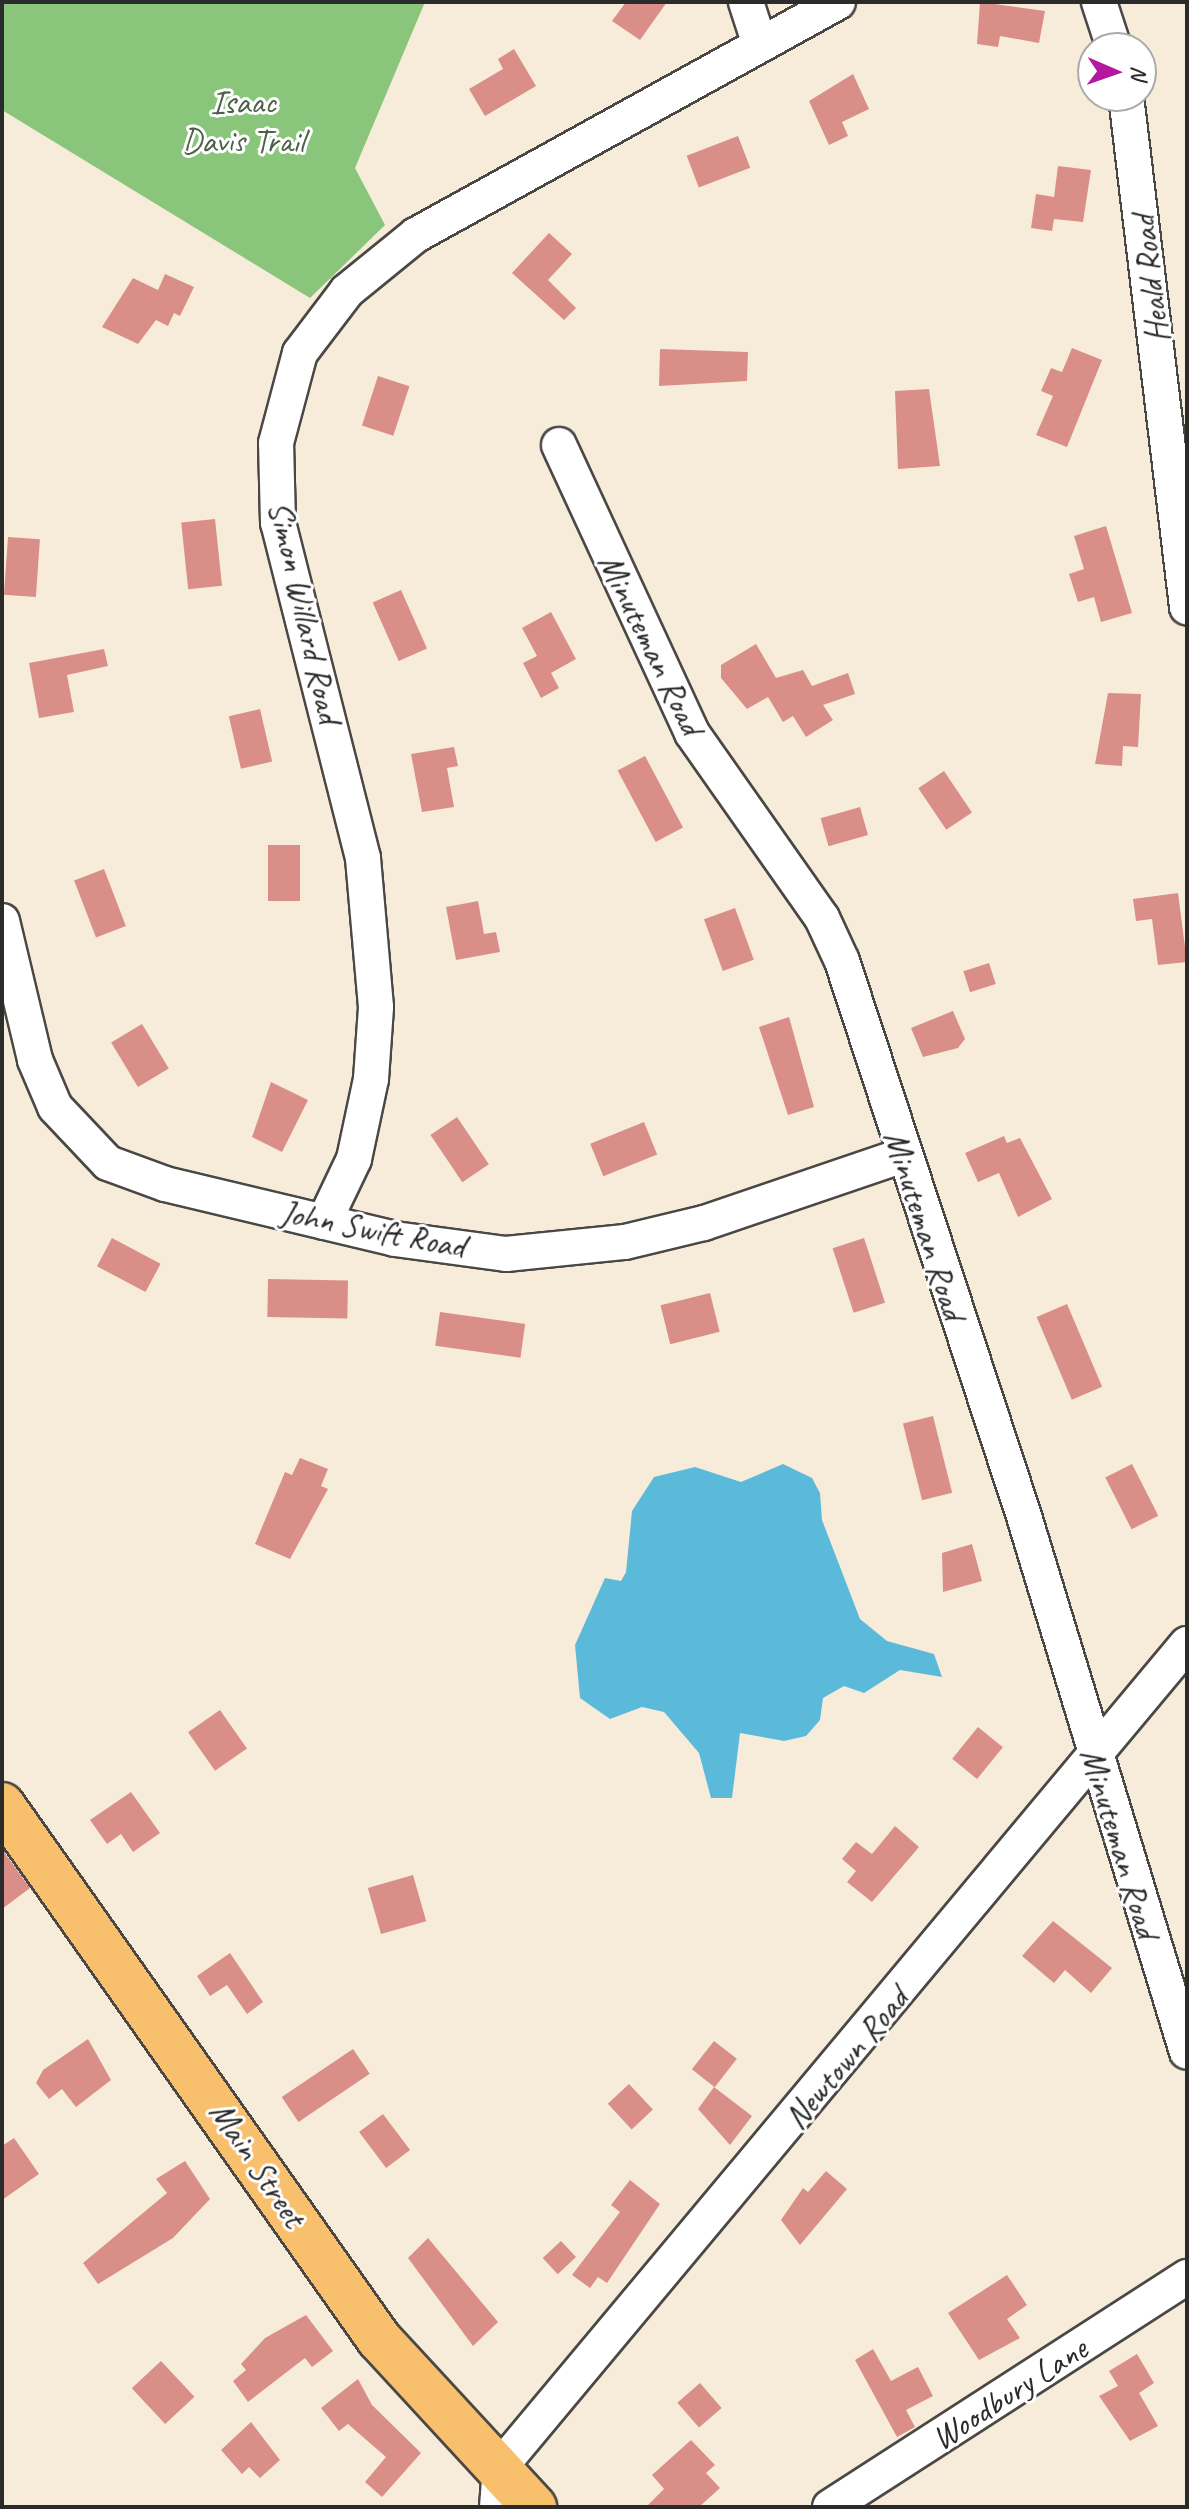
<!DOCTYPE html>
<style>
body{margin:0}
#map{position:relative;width:1189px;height:2509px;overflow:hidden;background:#f7ecda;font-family:Caveat,sans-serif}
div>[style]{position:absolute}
.green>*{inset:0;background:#89c57a}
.water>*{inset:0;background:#5bbada}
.building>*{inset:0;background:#d98f88;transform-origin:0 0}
.roads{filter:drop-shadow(2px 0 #4a4845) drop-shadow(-2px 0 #4a4845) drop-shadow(0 2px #4a4845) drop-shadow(0 -2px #4a4845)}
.minor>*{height:34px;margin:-17px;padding:0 17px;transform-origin:17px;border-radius:17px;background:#fff}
.major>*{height:44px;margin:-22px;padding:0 22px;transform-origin:22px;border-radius:22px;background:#f8bf6c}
span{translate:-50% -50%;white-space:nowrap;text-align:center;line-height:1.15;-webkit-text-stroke:6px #fff;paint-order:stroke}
.park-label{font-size:34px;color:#4c6147}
.street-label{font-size:34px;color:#2b2b2b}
.frame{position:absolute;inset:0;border:4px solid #2b2b2b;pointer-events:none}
.north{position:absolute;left:1077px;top:32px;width:80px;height:80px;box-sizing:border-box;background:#fff;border:2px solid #aaa;border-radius:50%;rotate:92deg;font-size:22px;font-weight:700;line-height:32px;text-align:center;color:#2b2b2b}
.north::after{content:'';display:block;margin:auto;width:28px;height:36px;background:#b5179e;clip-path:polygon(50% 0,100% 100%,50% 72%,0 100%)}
</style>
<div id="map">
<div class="green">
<div style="clip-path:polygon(2px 2px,425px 2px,355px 168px,385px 225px,310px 298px,2px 110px)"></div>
</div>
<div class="water">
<div style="clip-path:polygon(783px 1464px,812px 1478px,820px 1493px,822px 1520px,860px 1619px,887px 1641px,934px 1654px,942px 1677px,900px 1670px,864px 1693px,844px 1686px,823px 1698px,820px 1720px,806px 1736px,784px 1741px,740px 1733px,732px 1798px,711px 1798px,699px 1753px,664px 1712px,642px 1707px,610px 1719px,580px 1698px,575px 1645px,605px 1578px,621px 1581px,626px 1572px,632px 1511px,654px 1477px,695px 1467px,741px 1482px)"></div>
</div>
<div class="building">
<div style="clip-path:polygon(626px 2px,667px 2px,640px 40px,612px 21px)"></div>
<div style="clip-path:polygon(980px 2px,1045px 11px,1039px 43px,1000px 36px,998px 47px,977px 44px)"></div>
<div style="clip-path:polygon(514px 49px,536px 86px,485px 116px,469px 89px,503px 69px,498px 59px)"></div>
<div style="clip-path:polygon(853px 74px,869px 109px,842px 122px,848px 136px,829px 145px,809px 101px)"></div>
<div style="left:738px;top:136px;width:34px;height:55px;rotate:69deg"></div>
<div style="clip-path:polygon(1058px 166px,1091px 170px,1083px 222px,1054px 219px,1052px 231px,1031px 228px,1036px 194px,1054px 197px)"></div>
<div style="clip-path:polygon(549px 233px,572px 254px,548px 280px,576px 308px,564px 320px,512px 273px)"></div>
<div style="clip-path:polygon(165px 274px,194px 287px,180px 316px,174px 313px,168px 326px,156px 320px,138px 344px,102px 327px,133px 278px,158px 290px)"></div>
<div style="clip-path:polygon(1072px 348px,1102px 360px,1067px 447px,1036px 435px,1053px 396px,1041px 391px,1051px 368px,1062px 372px)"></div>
<div style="clip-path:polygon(660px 349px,748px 352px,747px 381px,659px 386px)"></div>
<div style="left:378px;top:376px;width:33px;height:52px;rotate:18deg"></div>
<div style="clip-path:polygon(929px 389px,940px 466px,898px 469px,895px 391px)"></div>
<div style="left:215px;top:519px;width:67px;height:34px;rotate:84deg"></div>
<div style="clip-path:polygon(1106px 526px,1132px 613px,1101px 622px,1094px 597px,1078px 602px,1069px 574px,1084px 569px,1074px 536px)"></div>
<div style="left:8px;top:537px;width:32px;height:58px;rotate:4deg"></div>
<div style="left:401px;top:590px;width:64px;height:31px;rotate:66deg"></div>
<div style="clip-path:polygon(551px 612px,576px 659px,551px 673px,559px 688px,541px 698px,523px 663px,537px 656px,522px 628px)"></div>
<div style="clip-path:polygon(756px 644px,776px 678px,803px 670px,812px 686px,848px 673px,855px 694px,823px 705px,833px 720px,806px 737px,793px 716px,783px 722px,768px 697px,747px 709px,721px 678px,721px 665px)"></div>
<div style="clip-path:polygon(104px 649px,108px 666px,67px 675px,74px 712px,39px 718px,29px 663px)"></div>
<div style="clip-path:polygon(1108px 693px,1141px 694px,1138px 747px,1123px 746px,1122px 766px,1095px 764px)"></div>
<div style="left:260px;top:709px;width:54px;height:32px;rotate:77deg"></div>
<div style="clip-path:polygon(454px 747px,458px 766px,447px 768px,454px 807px,422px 812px,411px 754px)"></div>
<div style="left:645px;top:756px;width:81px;height:31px;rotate:62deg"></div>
<div style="left:944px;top:771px;width:50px;height:31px;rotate:56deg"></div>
<div style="left:860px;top:807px;width:29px;height:41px;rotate:74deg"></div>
<div style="left:268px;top:845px;width:32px;height:56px"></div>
<div style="left:104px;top:869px;width:61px;height:32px;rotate:69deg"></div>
<div style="clip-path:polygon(1178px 893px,1187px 962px,1158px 965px,1152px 919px,1136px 921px,1133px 899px)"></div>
<div style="clip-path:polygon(478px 901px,484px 934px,496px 932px,500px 952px,456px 960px,446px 907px)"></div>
<div style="left:735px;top:908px;width:55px;height:33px;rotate:70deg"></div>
<div style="left:989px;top:963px;width:22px;height:27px;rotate:72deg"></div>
<div style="clip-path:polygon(953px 1011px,965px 1039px,958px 1048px,923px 1057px,911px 1028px)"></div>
<div style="clip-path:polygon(789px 1017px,814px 1107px,788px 1115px,759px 1027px)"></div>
<div style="left:142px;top:1024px;width:52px;height:36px;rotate:59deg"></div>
<div style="clip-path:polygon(271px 1082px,308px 1100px,282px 1152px,252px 1137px)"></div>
<div style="left:457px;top:1117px;width:57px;height:32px;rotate:56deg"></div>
<div style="left:644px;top:1122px;width:35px;height:58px;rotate:68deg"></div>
<div style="clip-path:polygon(1004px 1136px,1007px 1143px,1020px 1138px,1052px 1199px,1018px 1217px,999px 1173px,978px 1182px,965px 1153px)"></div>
<div style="left:112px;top:1238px;width:55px;height:32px;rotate:28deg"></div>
<div style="left:864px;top:1238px;width:68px;height:33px;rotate:72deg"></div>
<div style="left:268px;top:1279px;width:80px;height:38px;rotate:1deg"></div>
<div style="left:710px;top:1293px;width:40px;height:51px;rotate:76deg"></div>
<div style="left:1067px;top:1304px;width:90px;height:33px;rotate:67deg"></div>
<div style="left:440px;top:1312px;width:86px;height:34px;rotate:8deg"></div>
<div style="left:933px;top:1416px;width:79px;height:31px;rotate:76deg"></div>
<div style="clip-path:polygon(300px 1458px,328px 1469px,321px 1486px,328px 1489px,290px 1559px,255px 1544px,285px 1472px,292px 1475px)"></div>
<div style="left:1132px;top:1464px;width:58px;height:30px;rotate:63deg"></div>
<div style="clip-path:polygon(972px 1544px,982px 1581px,943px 1592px,942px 1553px)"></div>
<div style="left:220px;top:1710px;width:47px;height:39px;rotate:55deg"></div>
<div style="left:978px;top:1727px;width:32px;height:41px;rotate:39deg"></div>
<div style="clip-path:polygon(131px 1792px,160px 1833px,133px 1852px,121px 1834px,107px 1844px,90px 1820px)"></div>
<div style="clip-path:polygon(895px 1826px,919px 1847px,872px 1902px,847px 1882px,856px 1871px,842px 1859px,856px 1842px,872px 1854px)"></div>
<div style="clip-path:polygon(2px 1849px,30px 1888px,2px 1909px)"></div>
<div style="left:413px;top:1875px;width:48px;height:47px;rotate:74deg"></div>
<div style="clip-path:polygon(1053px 1921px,1112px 1968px,1091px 1993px,1065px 1970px,1054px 1983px,1022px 1956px)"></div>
<div style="clip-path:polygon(230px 1953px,263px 2002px,247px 2014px,227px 1985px,210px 1996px,197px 1976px)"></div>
<div style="clip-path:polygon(88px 2039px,111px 2080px,76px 2107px,62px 2089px,49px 2099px,36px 2083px,43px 2070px)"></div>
<div style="left:714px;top:2041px;width:29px;height:36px;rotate:38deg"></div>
<div style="left:353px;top:2049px;width:30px;height:86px;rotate:56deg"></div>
<div style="left:629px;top:2084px;width:35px;height:29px;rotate:47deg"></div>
<div style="clip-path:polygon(714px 2087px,752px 2116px,730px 2145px,698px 2109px)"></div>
<div style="left:383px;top:2114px;width:45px;height:30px;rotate:53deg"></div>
<div style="clip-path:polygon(14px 2138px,39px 2174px,2px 2200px,2px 2146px)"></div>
<div style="clip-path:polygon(185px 2161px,210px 2199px,173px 2238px,98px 2284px,83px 2263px,167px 2193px,156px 2179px)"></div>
<div style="clip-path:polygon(826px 2171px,847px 2189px,800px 2245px,781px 2220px,803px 2188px,808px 2192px)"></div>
<div style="clip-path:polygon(630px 2180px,660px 2204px,607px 2283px,598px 2277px,590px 2288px,572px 2275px,620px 2212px,611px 2205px)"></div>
<div style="clip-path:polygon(428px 2238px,498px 2322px,473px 2346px,408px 2258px)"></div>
<div style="left:561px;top:2241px;width:22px;height:25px;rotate:47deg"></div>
<div style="clip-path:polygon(1007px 2275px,1027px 2305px,1007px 2319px,1020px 2338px,979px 2360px,948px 2313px)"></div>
<div style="clip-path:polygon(306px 2315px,333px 2351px,312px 2367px,305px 2358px,248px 2402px,233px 2381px,246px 2370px,241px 2364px,265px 2338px)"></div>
<div style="clip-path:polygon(873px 2349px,891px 2381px,918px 2367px,933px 2396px,906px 2410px,915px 2427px,897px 2437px,855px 2360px)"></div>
<div style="clip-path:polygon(1137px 2354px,1154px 2383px,1139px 2393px,1158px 2426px,1130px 2441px,1099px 2396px,1118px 2386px,1109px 2371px)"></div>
<div style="left:161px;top:2361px;width:49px;height:40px;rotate:47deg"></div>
<div style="clip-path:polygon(358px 2379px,372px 2405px,421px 2453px,382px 2497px,365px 2482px,386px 2457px,348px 2424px,339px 2431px,321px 2408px)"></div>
<div style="left:700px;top:2383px;width:33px;height:30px;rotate:49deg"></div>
<div style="clip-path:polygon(251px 2422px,280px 2460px,260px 2478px,249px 2467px,242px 2474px,221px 2450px)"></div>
<div style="clip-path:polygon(691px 2440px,715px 2465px,706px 2473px,720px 2488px,699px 2507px,646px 2507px,664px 2489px,652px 2475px)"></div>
</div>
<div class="roads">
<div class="minor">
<div style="left:746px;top:2px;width:45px;rotate:72deg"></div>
<div style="left:1099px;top:2px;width:48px;rotate:71.9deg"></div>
<div style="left:1126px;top:96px;width:515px;rotate:83.19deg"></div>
<div style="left:559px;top:445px;width:317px;rotate:65.2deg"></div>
<div style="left:692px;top:733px;width:226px;rotate:54.9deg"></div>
<div style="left:822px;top:918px;width:47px;rotate:65.1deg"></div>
<div style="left:842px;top:961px;width:581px;rotate:71.85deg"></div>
<div style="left:1023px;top:1513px;width:563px;rotate:73.08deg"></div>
<div style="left:2px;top:921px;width:143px;rotate:76.6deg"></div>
<div style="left:35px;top:1060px;width:51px;rotate:66.9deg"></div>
<div style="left:55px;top:1107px;width:77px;rotate:46.6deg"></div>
<div style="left:108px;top:1163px;width:61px;rotate:20.2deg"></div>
<div style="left:165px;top:1184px;width:236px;rotate:13.4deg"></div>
<div style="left:395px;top:1239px;width:112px;rotate:7.7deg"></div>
<div style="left:506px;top:1254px;width:120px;rotate:-5.8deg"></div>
<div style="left:625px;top:1242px;width:81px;rotate:-13.5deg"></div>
<div style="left:704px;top:1223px;width:208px;rotate:-18.8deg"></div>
<div style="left:324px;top:1222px;width:70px;rotate:-64.5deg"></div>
<div style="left:354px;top:1159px;width:82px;rotate:-78deg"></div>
<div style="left:371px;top:1079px;width:72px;rotate:-86deg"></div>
<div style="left:376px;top:1007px;width:150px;rotate:-95deg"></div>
<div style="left:363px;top:858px;width:346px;rotate:-104.2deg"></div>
<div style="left:278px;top:523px;width:80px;rotate:-91.4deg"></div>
<div style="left:276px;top:443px;width:93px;rotate:-75.1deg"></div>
<div style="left:300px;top:353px;width:78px;rotate:-52.8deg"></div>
<div style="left:347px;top:291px;width:89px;rotate:-39.1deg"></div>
<div style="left:416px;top:235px;width:482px;rotate:-28.9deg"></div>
<div style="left:497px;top:2507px;width:40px;rotate:-85.7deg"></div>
<div style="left:500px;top:2467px;width:1072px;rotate:-50.15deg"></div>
<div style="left:830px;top:2507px;width:425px;rotate:-32.8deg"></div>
</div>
<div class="major">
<div style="left:2px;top:1805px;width:654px;rotate:54.78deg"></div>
<div style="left:379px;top:2339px;width:229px;rotate:47.3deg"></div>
</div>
</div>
<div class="park-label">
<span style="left:243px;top:121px">Isaac<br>Davis Trail</span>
</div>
<div class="street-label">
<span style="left:1150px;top:279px;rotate:-97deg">Heald Road</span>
<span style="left:305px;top:612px;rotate:77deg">Simon Willard Road</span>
<span style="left:651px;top:644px;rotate:64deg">Minuteman Road</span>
<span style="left:925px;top:1225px;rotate:72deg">Minuteman Road</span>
<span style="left:373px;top:1229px;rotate:11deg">John Swift Road</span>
<span style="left:1120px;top:1843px;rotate:73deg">Minuteman Road</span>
<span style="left:846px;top:2058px;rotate:-50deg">Newtown Road</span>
<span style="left:258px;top:2164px;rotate:56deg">Main Street</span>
<span style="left:1009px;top:2393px;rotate:-33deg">Woodbury Lane</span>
</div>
<div class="frame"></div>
<div class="north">N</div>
</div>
